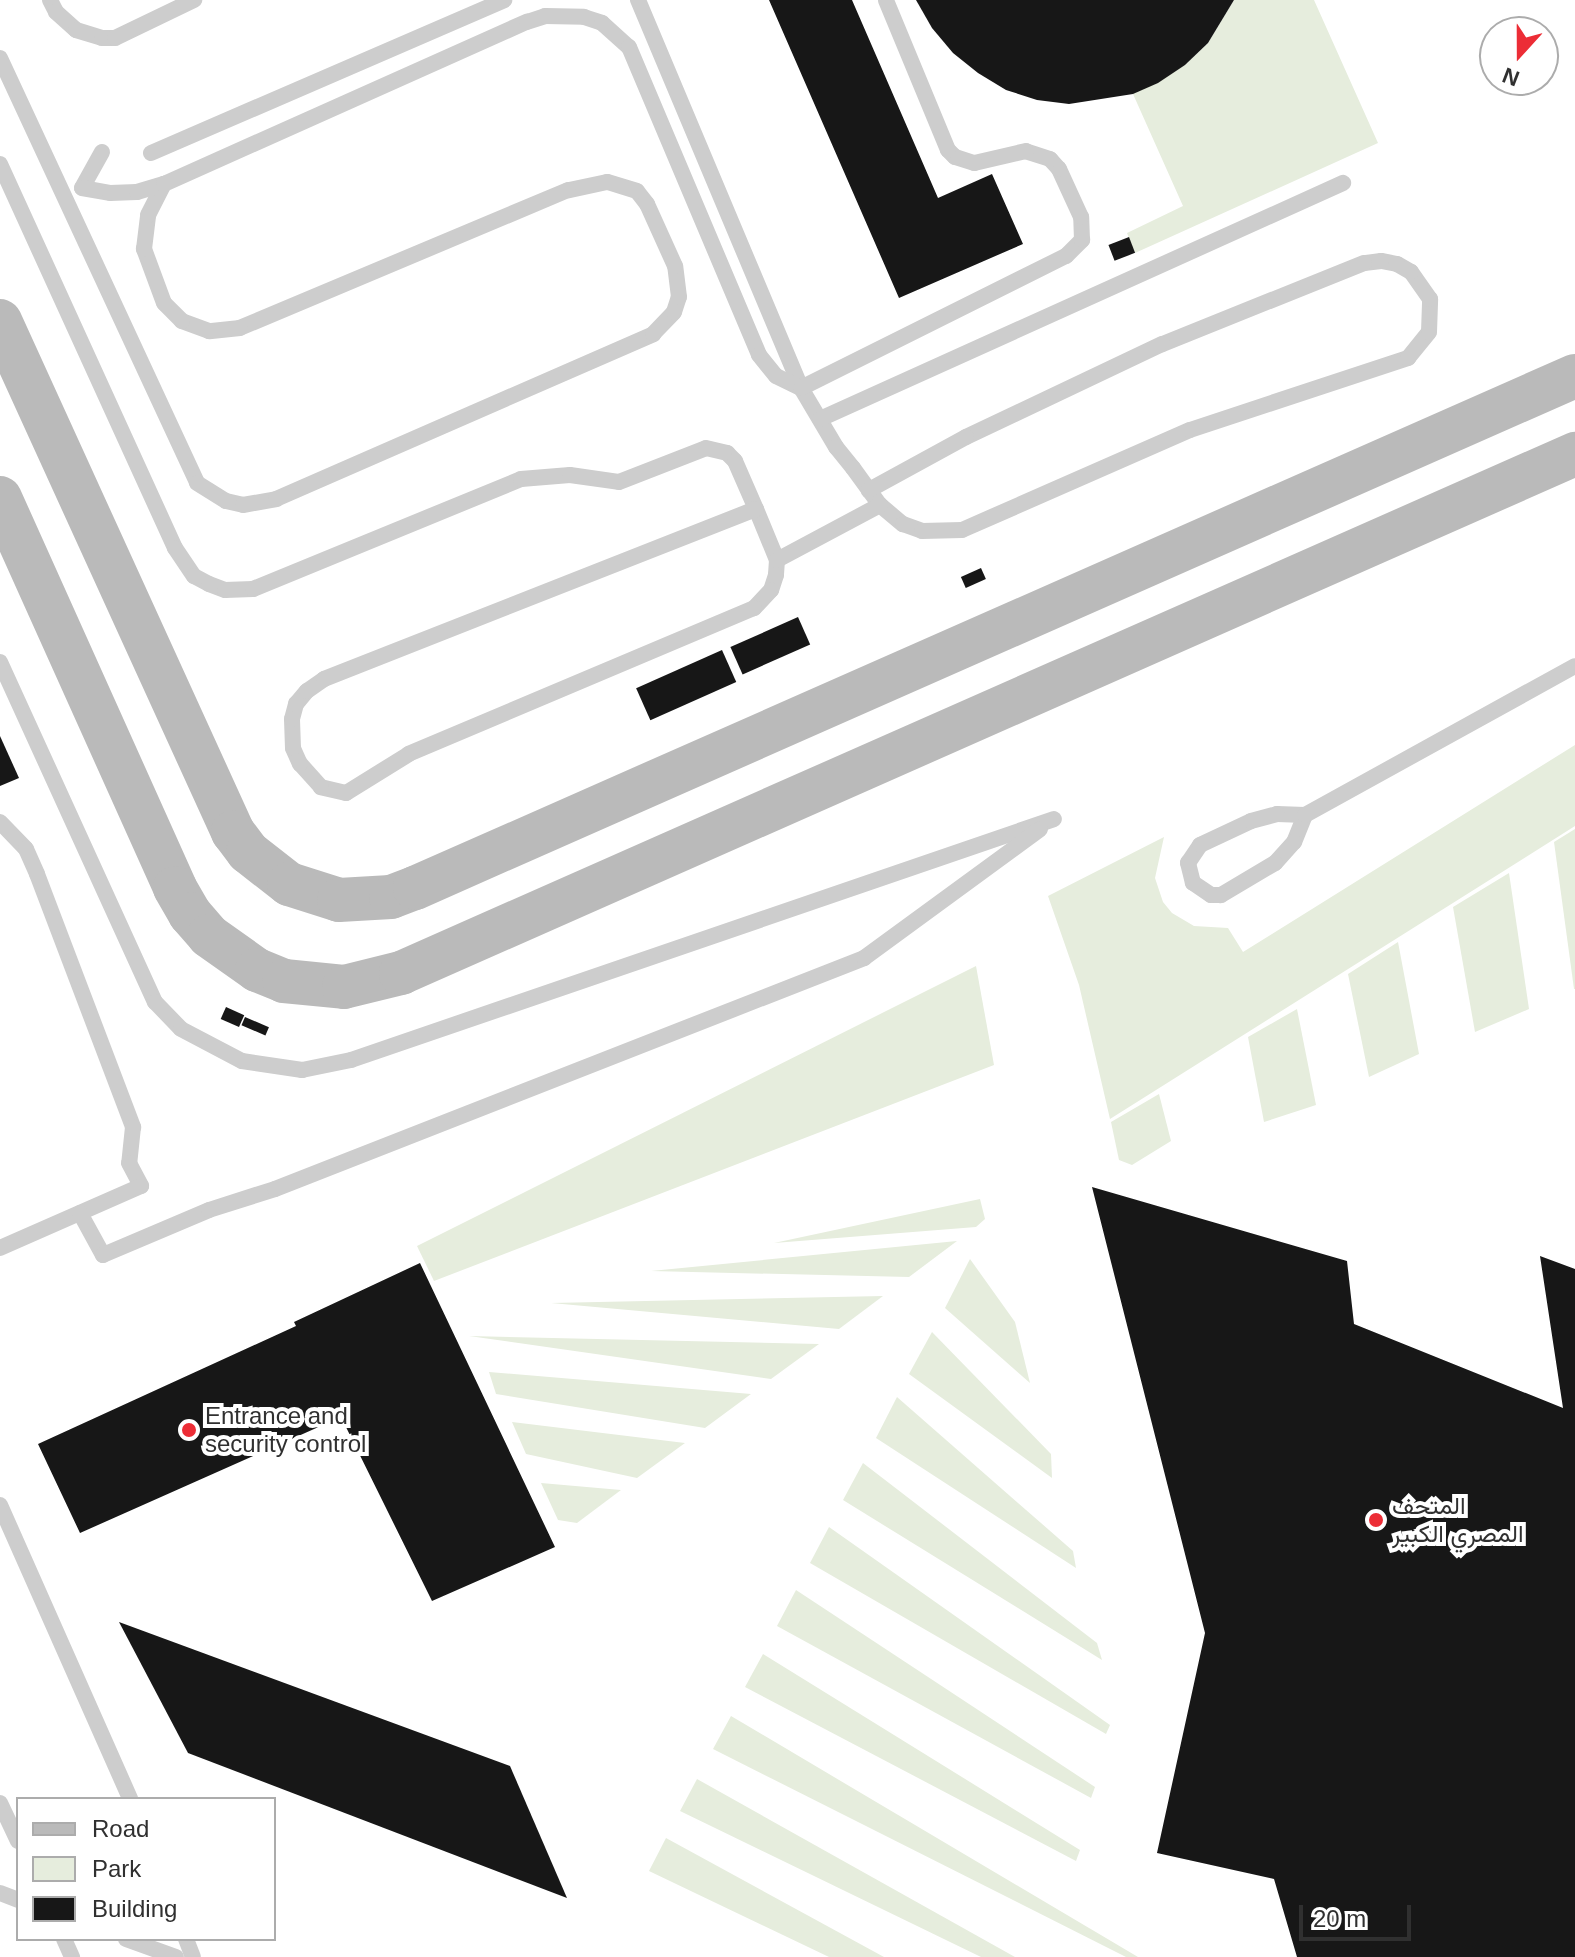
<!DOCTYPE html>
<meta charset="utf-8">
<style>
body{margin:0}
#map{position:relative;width:1575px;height:1957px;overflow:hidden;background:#fff;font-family:Helvetica,Vazirmatn,sans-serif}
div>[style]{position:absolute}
.green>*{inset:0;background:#e6eddd}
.building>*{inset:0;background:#171717;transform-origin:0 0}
.lane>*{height:16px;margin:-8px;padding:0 8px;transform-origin:8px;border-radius:8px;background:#cdcdcd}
.secondary>*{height:44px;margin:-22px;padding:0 22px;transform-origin:22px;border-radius:22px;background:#bababa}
.dots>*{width:22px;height:22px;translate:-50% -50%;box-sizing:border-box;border:4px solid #fff;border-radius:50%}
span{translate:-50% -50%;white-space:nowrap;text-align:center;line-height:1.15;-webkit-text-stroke:8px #fff;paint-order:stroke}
.poi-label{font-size:24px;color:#303030}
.left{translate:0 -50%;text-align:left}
.legend{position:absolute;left:16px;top:1797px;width:260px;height:144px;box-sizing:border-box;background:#fff;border:2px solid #acacac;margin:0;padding:10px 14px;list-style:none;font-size:24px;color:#303030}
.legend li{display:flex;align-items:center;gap:16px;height:40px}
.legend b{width:40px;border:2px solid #acacac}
.north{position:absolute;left:1479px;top:16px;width:80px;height:80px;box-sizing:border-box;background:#fff;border:2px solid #acacac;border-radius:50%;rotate:201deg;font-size:22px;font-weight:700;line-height:32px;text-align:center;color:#303030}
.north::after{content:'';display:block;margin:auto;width:28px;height:36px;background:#ec2d36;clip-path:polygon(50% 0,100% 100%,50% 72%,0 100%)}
.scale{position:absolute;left:1299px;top:1905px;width:112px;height:36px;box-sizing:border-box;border:4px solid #303030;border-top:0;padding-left:10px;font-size:24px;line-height:28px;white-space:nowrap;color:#303030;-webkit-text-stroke:6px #fff;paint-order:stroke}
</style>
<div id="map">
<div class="green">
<div style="clip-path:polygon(1234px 0,1314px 0,1378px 143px,1135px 253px,1127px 233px,1183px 206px,1133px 94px,1185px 65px,1208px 43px)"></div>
<div style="clip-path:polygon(1575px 745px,1575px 826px,1110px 1119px,1079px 985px,1048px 896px,1164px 837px,1155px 878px,1163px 902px,1172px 913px,1194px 926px,1228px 928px,1243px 952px)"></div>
<div style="clip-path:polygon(1575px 829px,1575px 989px,1574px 989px,1554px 842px)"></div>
<div style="clip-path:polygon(1509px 873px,1529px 1009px,1475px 1032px,1453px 907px)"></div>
<div style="clip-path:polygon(1398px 942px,1419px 1054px,1369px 1077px,1348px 974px)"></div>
<div style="clip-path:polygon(976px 966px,994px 1065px,434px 1281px,417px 1246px)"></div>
<div style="clip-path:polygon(1297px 1009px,1316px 1105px,1264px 1122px,1248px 1037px)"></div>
<div style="clip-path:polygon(1159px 1094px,1171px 1141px,1132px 1165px,1119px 1160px,1111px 1122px)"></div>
<div style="clip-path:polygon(980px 1199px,985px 1219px,976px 1227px,774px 1243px)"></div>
<div style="clip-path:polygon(957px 1241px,909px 1277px,651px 1271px)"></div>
<div style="clip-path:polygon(970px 1259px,1015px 1322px,1030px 1383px,945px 1308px)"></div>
<div style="clip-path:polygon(883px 1296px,839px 1329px,551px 1303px)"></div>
<div style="clip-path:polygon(932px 1332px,1051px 1454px,1052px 1478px,909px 1374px)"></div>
<div style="clip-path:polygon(469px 1336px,819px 1344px,771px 1379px)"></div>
<div style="clip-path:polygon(489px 1372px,751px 1394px,705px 1428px,496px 1394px)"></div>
<div style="clip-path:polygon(897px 1397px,1073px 1551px,1076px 1568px,876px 1438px)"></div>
<div style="clip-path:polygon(512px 1422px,685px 1443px,637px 1478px,526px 1454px)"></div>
<div style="clip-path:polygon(863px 1463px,1097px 1643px,1102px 1660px,843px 1500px)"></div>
<div style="clip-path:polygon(541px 1483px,621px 1490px,577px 1523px,558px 1520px)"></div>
<div style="clip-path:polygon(829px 1527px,1110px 1725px,1106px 1734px,810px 1563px)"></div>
<div style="clip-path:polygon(796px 1590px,1095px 1787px,1091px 1798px,777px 1626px)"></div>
<div style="clip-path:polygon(763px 1654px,1080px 1850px,1076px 1861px,745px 1687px)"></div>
<div style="clip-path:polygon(731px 1716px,1138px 1957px,1126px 1957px,713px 1749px)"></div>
<div style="clip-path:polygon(697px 1779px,1015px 1957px,981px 1957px,680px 1811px)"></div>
<div style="clip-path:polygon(666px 1838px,884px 1957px,829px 1957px,649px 1871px)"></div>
</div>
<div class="building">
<div style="clip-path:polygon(769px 0,852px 0,938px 198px,992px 174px,1023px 244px,899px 298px)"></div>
<div style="clip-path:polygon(916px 0,1234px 0,1208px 43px,1185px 65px,1158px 83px,1133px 94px,1069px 104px,1037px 100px,1006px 90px,978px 73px,953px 53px,932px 28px)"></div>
<div style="left:1129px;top:237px;width:17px;height:22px;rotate:69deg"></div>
<div style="left:981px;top:568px;width:12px;height:22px;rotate:66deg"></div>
<div style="left:798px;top:617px;width:30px;height:74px;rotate:66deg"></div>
<div style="left:722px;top:650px;width:35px;height:94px;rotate:66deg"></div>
<div style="clip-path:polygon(0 736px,19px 778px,0 786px)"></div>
<div style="left:226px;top:1007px;width:20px;height:13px;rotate:24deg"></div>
<div style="left:245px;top:1017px;width:26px;height:9px;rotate:23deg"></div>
<div style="clip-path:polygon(1092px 1187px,1347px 1261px,1354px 1324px,1563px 1408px,1540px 1256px,1575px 1269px,1575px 1957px,1297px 1957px,1274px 1879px,1157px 1853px,1205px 1633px)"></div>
<div style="clip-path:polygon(420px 1263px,555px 1547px,432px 1601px,341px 1417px,80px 1533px,38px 1444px,296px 1326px,294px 1322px)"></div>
<div style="clip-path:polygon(119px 1622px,510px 1766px,567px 1898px,188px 1753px)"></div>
</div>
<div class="lane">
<div style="left:50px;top:0;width:13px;rotate:63deg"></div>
<div style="left:56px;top:12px;width:27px;rotate:42deg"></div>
<div style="left:76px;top:30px;width:27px;rotate:17deg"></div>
<div style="left:102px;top:38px;width:13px"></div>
<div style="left:115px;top:38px;width:88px;rotate:-25.7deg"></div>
<div style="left:638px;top:0;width:421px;rotate:67.2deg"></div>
<div style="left:801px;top:388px;width:69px;rotate:59.3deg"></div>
<div style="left:836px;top:447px;width:27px;rotate:51deg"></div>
<div style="left:853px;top:468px;width:27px;rotate:54deg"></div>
<div style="left:869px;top:490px;width:19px;rotate:54deg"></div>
<div style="left:880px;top:505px;width:30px;rotate:40deg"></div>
<div style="left:903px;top:524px;width:20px;rotate:20deg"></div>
<div style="left:922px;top:531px;width:40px;rotate:-1.4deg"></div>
<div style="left:962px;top:530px;width:249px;rotate:-23.7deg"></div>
<div style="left:1190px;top:430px;width:230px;rotate:-18.3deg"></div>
<div style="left:1408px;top:358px;width:33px;rotate:-51deg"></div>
<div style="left:1429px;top:332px;width:33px;rotate:-88deg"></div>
<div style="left:1430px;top:299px;width:33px;rotate:-125deg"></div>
<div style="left:1411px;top:272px;width:16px;rotate:-150deg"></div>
<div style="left:1397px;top:264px;width:16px;rotate:-169deg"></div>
<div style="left:1381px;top:261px;width:17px;rotate:173deg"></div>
<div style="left:1364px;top:263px;width:218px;rotate:158.1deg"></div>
<div style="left:1162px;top:344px;width:217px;rotate:154.6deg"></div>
<div style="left:966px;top:437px;width:111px;rotate:151.3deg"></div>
<div style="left:0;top:58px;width:468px;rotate:65.1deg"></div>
<div style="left:197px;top:483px;width:34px;rotate:32deg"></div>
<div style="left:226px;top:501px;width:17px;rotate:13deg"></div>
<div style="left:243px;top:505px;width:34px;rotate:-10deg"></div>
<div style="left:276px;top:499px;width:412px;rotate:-23.6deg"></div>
<div style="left:653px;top:334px;width:30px;rotate:-46deg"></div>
<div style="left:674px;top:312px;width:16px;rotate:-72deg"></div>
<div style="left:679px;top:297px;width:31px;rotate:-97deg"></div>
<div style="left:675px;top:266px;width:68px;rotate:-114.3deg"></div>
<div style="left:647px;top:204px;width:16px;rotate:-128deg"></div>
<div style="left:637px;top:191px;width:31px;rotate:-163deg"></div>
<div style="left:607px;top:182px;width:40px;rotate:168deg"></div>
<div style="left:568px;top:190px;width:356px;rotate:157.2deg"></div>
<div style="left:240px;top:328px;width:31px;rotate:174deg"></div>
<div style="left:209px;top:331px;width:29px;rotate:-160deg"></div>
<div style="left:182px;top:321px;width:25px;rotate:-135deg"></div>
<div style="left:164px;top:303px;width:58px;rotate:-110.3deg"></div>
<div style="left:144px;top:249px;width:34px;rotate:-83deg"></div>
<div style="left:148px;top:215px;width:35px;rotate:-63deg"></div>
<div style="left:102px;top:152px;width:41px;rotate:119.1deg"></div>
<div style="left:82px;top:188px;width:28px;rotate:10deg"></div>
<div style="left:110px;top:193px;width:27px;rotate:-2deg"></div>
<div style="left:137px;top:192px;width:28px;rotate:-17deg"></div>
<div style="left:164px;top:184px;width:398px;rotate:-24.1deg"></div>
<div style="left:527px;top:22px;width:19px;rotate:-18deg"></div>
<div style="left:545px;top:16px;width:39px;rotate:1deg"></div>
<div style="left:584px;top:17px;width:19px;rotate:18deg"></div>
<div style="left:602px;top:23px;width:36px;rotate:42deg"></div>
<div style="left:629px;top:47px;width:334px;rotate:67.1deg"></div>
<div style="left:759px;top:355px;width:27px;rotate:51deg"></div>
<div style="left:776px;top:376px;width:28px;rotate:26deg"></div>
<div style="left:801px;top:388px;width:296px;rotate:-26.5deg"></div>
<div style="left:1066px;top:256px;width:23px;rotate:-45deg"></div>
<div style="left:1082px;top:240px;width:23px;rotate:-92deg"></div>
<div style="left:1081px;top:217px;width:53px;rotate:-114.6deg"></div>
<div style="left:1059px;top:169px;width:13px;rotate:-132deg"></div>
<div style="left:1050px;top:159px;width:25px;rotate:-162deg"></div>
<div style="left:1026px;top:151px;width:53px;rotate:167deg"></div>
<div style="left:974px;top:163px;width:20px;rotate:-162deg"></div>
<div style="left:955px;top:157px;width:10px;rotate:-135deg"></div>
<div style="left:948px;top:150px;width:162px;rotate:-112.5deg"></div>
<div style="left:151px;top:153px;width:385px;rotate:-23.4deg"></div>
<div style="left:0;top:164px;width:422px;rotate:65.5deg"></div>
<div style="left:175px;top:548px;width:34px;rotate:56deg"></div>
<div style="left:194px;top:576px;width:17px;rotate:28deg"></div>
<div style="left:209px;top:584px;width:17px;rotate:21deg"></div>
<div style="left:225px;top:590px;width:28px;rotate:-2deg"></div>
<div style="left:253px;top:589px;width:290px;rotate:-22.3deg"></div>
<div style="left:521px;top:479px;width:49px;rotate:-4.7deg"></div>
<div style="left:570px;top:475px;width:49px;rotate:8.1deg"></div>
<div style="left:619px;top:482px;width:93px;rotate:-21.3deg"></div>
<div style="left:706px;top:448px;width:22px;rotate:13deg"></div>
<div style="left:727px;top:453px;width:11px;rotate:45deg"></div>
<div style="left:735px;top:461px;width:52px;rotate:66.4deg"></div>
<div style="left:820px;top:419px;width:574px;rotate:-24.29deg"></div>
<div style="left:756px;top:509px;width:55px;rotate:67.6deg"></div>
<div style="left:777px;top:560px;width:15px;rotate:94deg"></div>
<div style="left:776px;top:575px;width:16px;rotate:108deg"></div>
<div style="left:771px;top:590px;width:25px;rotate:133deg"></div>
<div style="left:754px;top:608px;width:375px;rotate:157.1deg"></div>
<div style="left:409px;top:754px;width:74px;rotate:148.2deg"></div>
<div style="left:346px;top:793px;width:26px;rotate:-167deg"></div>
<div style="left:321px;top:787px;width:31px;rotate:-132deg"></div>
<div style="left:300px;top:764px;width:17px;rotate:-114deg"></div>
<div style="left:293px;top:748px;width:29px;rotate:-92deg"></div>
<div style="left:292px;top:719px;width:16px;rotate:-75deg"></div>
<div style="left:296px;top:704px;width:17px;rotate:-50deg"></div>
<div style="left:307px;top:691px;width:21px;rotate:-35deg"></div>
<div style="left:324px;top:679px;width:464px;rotate:-21.5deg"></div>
<div style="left:777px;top:560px;width:117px;rotate:-28.1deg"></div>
<div style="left:0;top:662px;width:374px;rotate:65.5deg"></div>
<div style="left:155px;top:1002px;width:37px;rotate:46deg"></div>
<div style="left:181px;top:1029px;width:69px;rotate:27.7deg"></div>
<div style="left:242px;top:1061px;width:61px;rotate:8.5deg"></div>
<div style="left:302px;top:1070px;width:50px;rotate:-11.5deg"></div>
<div style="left:351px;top:1060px;width:743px;rotate:-18.92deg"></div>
<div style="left:1277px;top:814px;width:28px;rotate:2deg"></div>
<div style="left:1305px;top:815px;width:29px;rotate:112deg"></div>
<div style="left:1294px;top:842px;width:28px;rotate:132deg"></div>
<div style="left:1275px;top:863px;width:63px;rotate:149.3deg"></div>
<div style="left:1221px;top:895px;width:10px;rotate:180deg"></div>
<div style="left:1211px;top:895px;width:22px;rotate:-146deg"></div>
<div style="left:1193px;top:883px;width:21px;rotate:-104deg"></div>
<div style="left:1188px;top:863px;width:22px;rotate:-56deg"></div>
<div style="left:1200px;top:845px;width:56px;rotate:-25.2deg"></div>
<div style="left:1251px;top:821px;width:27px;rotate:-15deg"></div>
<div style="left:1305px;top:815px;width:308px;rotate:-28.9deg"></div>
<div style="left:0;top:822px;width:37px;rotate:46deg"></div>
<div style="left:26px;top:849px;width:27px;rotate:66deg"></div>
<div style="left:37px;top:874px;width:271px;rotate:69.2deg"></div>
<div style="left:133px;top:1127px;width:36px;rotate:96deg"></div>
<div style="left:129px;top:1163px;width:26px;rotate:62deg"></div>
<div style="left:141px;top:1186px;width:154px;rotate:156.3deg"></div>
<div style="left:80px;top:1213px;width:48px;rotate:61.3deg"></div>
<div style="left:103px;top:1255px;width:115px;rotate:-23deg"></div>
<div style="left:209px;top:1210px;width:69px;rotate:-17.7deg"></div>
<div style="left:275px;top:1189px;width:633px;rotate:-21.41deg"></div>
<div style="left:864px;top:958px;width:218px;rotate:-36.2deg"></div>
<div style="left:0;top:1505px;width:321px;rotate:66.1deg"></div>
<div style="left:0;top:1803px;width:42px;rotate:64.7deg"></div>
<div style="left:0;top:1893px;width:19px;rotate:21deg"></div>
<div style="left:64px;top:1939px;width:20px;rotate:66deg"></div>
<div style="left:126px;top:1939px;width:53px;rotate:19.8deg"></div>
<div style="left:186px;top:1939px;width:19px;rotate:69deg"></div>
</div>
<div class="secondary">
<div style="left:0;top:321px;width:562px;rotate:65.49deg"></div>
<div style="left:233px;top:832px;width:25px;rotate:53deg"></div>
<div style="left:248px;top:852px;width:52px;rotate:38deg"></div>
<div style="left:289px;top:884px;width:52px;rotate:17.7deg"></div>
<div style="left:339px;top:900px;width:52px;rotate:-3.3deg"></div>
<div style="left:391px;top:897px;width:26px;rotate:-21deg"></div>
<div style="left:415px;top:888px;width:1268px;rotate:-23.82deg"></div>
<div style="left:0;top:498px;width:427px;rotate:65.8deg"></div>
<div style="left:175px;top:888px;width:30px;rotate:60deg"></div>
<div style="left:190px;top:914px;width:29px;rotate:49deg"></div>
<div style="left:209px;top:936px;width:59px;rotate:35.3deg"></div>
<div style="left:257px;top:970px;width:29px;rotate:22deg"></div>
<div style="left:284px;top:981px;width:60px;rotate:5.7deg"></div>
<div style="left:344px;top:987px;width:59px;rotate:-13.8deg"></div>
<div style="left:401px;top:973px;width:1284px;rotate:-23.85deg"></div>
</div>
<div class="dots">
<div style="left:189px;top:1430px;background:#ec2d36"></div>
<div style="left:1376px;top:1520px;background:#ec2d36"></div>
</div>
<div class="poi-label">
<span class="left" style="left:205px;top:1430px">Entrance and<br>security control</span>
<span class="left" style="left:1392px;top:1520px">المتحف<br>المصري الكبير</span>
</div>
<ul class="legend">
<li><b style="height:10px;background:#bababa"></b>Road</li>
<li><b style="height:22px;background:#e6eddd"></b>Park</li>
<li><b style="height:22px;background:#171717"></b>Building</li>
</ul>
<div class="north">N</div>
<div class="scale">20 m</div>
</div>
